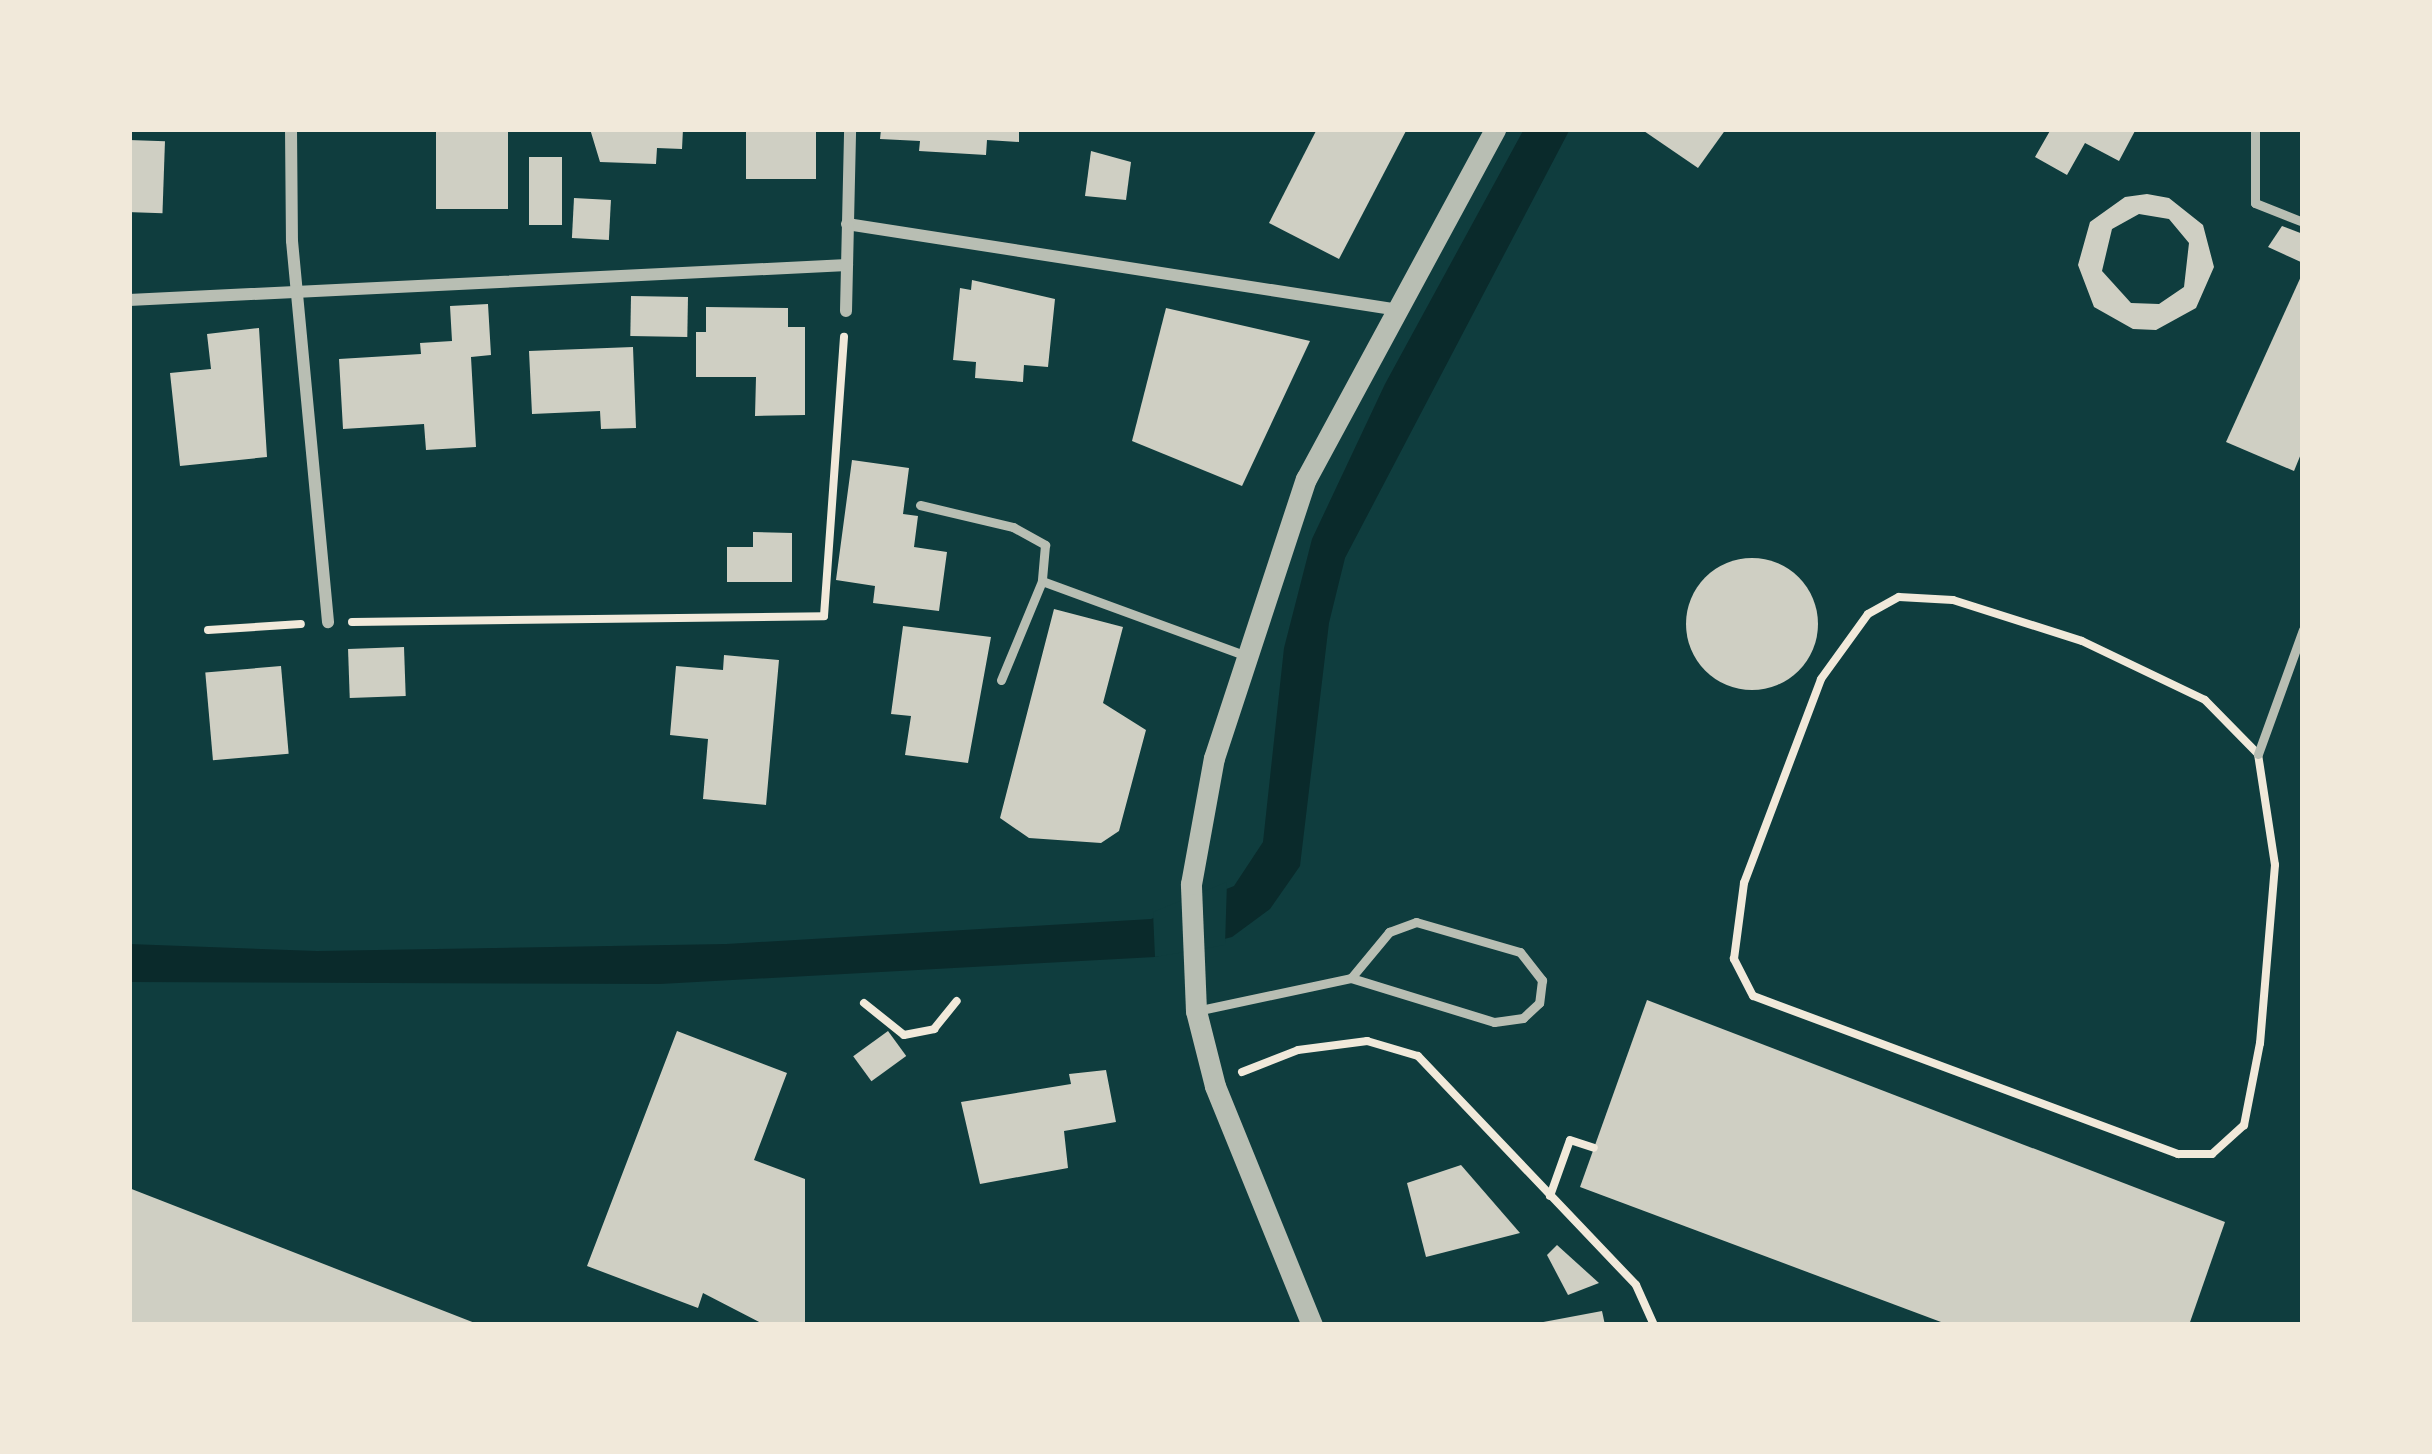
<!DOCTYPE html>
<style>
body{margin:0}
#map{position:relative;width:2432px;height:1454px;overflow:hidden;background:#0f3d3e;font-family:Karla,sans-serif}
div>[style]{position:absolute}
.water>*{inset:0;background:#0a2a2b}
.pier>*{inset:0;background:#0f3d3e}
.building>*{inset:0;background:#cfcfc3;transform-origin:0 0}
.round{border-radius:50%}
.path>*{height:8px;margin:-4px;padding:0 4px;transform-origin:4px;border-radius:4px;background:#f1e9da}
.service>*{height:9px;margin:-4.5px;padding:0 4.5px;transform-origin:4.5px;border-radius:4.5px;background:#b8beb3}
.minor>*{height:12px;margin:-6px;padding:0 6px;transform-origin:6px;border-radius:6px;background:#b8beb3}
.tertiary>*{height:21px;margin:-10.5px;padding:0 10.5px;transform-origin:10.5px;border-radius:10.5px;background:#b8beb3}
span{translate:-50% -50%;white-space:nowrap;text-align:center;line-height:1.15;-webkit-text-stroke:12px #f1e9da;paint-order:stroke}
.frame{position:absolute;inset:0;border:132px solid #f1e9da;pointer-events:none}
</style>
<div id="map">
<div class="water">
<div style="clip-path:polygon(1524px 129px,1570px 129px,1345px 558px,1329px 623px,1300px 866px,1270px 909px,1232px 937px,1155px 957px,660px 984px,129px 982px,129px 944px,317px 951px,726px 944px,1151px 919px,1234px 886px,1263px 842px,1284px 648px,1312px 539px,1385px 384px)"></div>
</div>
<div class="pier">
<div style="clip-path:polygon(1227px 882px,1225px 945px,1155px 957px,1153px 912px)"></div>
</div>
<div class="building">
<div style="clip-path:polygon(590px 129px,683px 129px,682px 149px,657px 148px,656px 164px,600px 162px)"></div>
<div style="left:746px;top:129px;width:70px;height:50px"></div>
<div style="clip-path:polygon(881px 129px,1019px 129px,1019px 142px,987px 140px,986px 155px,919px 151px,920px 141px,880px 139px)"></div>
<div style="clip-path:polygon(1317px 129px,1407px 129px,1339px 259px,1269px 223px)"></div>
<div style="clip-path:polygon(1641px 129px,1726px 129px,1698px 168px)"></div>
<div style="clip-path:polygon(2051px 129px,2136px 129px,2119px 161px,2085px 143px,2067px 175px,2035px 157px)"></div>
<div style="left:436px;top:132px;width:72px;height:77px"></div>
<div style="left:129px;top:140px;width:36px;height:72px;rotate:2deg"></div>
<div style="clip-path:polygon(1091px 151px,1131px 162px,1126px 200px,1085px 196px)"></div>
<div style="left:529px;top:157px;width:33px;height:68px"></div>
<div style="clip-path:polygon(evenodd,2147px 194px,2169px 198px,2203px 225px,2214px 267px,2196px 308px,2156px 330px,2133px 329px,2094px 307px,2078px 265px,2090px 222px,2125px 197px,2147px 194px,2139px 214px,2169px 219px,2189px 243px,2184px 287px,2159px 304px,2131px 303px,2102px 271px,2112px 229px,2139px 214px)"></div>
<div style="left:574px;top:198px;width:37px;height:40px;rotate:3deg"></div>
<div style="clip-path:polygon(2282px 226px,2303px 234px,2303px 263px,2268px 247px)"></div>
<div style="clip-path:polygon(2303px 272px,2303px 449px,2294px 471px,2226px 442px)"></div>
<div style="clip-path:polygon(972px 280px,1055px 299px,1048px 367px,1024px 365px,1023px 382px,975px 378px,976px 362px,953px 360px,960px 288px,971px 290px)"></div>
<div style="left:631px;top:296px;width:57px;height:40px;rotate:1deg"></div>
<div style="clip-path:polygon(488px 304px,491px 355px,471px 357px,476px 447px,426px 450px,424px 424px,343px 429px,339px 359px,421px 354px,420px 343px,452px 341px,450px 306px)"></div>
<div style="clip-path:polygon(706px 307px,788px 308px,788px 327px,805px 327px,805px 415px,755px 416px,756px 377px,696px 377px,696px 332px,706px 332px)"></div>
<div style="clip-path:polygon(1166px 308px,1310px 341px,1242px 486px,1132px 441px)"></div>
<div style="clip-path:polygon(259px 328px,267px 457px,180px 466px,170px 373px,211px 369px,207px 334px)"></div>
<div style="clip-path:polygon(633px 347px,636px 428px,601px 429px,600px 411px,532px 414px,529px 351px)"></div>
<div style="clip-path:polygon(852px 460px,909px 468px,903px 514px,918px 516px,914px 547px,947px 552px,939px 611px,873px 603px,875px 586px,836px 580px)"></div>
<div style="clip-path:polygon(753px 532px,792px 533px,792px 582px,727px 582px,727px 547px,753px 547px)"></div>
<div class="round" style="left:1686px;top:558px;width:132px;height:132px"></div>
<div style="clip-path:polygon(1054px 609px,1123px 627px,1103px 703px,1146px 730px,1119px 831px,1101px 843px,1029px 838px,1000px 818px)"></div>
<div style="clip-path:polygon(903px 626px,991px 637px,968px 763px,905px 755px,911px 716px,891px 714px)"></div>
<div style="left:404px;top:647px;width:49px;height:56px;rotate:88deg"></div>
<div style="clip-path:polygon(724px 655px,779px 660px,766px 805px,703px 799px,708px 739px,670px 735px,676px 666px,723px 670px)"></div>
<div style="left:281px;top:666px;width:88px;height:76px;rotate:85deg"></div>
<div style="clip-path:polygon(1647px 1000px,2225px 1222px,2189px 1325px,1949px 1325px,1580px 1187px)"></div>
<div style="clip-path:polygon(677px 1031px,787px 1073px,754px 1160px,805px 1179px,805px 1325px,765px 1325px,703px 1293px,698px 1308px,587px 1266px)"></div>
<div style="left:888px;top:1031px;width:31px;height:43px;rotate:54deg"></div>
<div style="clip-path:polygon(1106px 1070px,1116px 1122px,1064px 1131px,1068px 1168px,980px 1184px,961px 1102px,1071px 1084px,1069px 1074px)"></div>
<div style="clip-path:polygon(1461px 1165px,1520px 1233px,1426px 1257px,1407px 1183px)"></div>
<div style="clip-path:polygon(129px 1188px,480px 1325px,129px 1325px)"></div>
<div style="clip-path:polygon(1557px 1245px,1599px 1283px,1568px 1295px,1547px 1255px)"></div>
<div style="clip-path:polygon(1602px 1311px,1605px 1325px,1538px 1325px,1538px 1323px)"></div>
</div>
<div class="path">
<div style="left:1899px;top:597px;width:54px;rotate:3.2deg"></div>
<div style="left:1953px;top:600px;width:135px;rotate:17.6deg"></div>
<div style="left:2082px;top:641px;width:136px;rotate:25.6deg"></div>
<div style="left:2205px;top:700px;width:76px;rotate:45.5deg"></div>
<div style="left:2258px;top:754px;width:112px;rotate:81.3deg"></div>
<div style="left:2275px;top:865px;width:179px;rotate:94.8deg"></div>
<div style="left:2260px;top:1043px;width:84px;rotate:101deg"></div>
<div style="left:2244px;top:1125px;width:43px;rotate:137.8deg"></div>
<div style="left:2212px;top:1154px;width:34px;rotate:180deg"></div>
<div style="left:2178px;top:1154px;width:453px;rotate:-159.6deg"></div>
<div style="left:1753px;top:996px;width:42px;rotate:-117.2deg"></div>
<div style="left:1734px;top:959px;width:77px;rotate:-82.5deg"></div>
<div style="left:1744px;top:883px;width:218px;rotate:-69.3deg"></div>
<div style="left:1821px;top:679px;width:80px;rotate:-54.1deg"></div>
<div style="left:1868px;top:614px;width:35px;rotate:-29deg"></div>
<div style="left:352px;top:622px;width:472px;rotate:-0.7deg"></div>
<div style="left:824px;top:616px;width:280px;rotate:-85.9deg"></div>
<div style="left:208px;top:630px;width:93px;rotate:-3.7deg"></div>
<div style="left:864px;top:1003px;width:51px;rotate:38.7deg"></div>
<div style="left:904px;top:1035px;width:31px;rotate:-11deg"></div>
<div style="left:934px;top:1029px;width:36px;rotate:-51deg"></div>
<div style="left:1242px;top:1072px;width:60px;rotate:-21.4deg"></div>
<div style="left:1298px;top:1050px;width:70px;rotate:-7.4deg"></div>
<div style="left:1367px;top:1041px;width:53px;rotate:16.4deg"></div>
<div style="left:1418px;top:1056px;width:316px;rotate:46.4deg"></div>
<div style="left:1636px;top:1285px;width:44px;rotate:65.8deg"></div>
<div style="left:1550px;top:1196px;width:59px;rotate:-70.3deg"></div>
<div style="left:1570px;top:1140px;width:25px;rotate:18deg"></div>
</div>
<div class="service">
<div style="left:2255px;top:129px;width:74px;rotate:90deg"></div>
<div style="left:2255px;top:203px;width:52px;rotate:21.6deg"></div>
<div style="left:920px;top:505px;width:96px;rotate:13.3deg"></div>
<div style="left:1013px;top:527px;width:37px;rotate:29deg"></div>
<div style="left:1045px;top:545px;width:36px;rotate:95deg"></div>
<div style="left:1042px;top:581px;width:218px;rotate:20.1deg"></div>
<div style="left:1001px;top:680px;width:107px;rotate:-67.5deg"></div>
<div style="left:2258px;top:754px;width:132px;rotate:-70.1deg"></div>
<div style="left:1416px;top:922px;width:108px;rotate:16.1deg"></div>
<div style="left:1520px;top:952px;width:36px;rotate:52deg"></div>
<div style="left:1542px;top:980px;width:23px;rotate:97deg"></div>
<div style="left:1539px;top:1003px;width:22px;rotate:137deg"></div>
<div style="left:1523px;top:1018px;width:29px;rotate:172deg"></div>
<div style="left:1494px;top:1022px;width:150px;rotate:-162.9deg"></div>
<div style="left:1351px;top:978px;width:60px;rotate:-50.4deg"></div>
<div style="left:1389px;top:932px;width:29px;rotate:-20deg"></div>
<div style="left:1196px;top:1011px;width:158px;rotate:-12deg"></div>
</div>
<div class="minor">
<div style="left:291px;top:129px;width:112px;rotate:89.5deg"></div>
<div style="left:292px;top:241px;width:383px;rotate:84.6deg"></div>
<div style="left:847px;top:224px;width:552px;rotate:8.86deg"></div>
<div style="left:129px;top:300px;width:719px;rotate:-2.79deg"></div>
<div style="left:846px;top:311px;width:182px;rotate:-88.7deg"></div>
</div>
<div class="tertiary">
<div style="left:1312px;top:1325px;width:258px;rotate:-112.1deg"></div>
<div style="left:1215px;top:1086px;width:77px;rotate:-104.2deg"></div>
<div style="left:1196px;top:1011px;width:127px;rotate:-92.3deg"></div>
<div style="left:1191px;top:884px;width:128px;rotate:-79.7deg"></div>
<div style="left:1214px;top:758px;width:294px;rotate:-71.8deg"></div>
<div style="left:1306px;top:479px;width:398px;rotate:-61.6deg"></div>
</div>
<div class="frame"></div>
</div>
